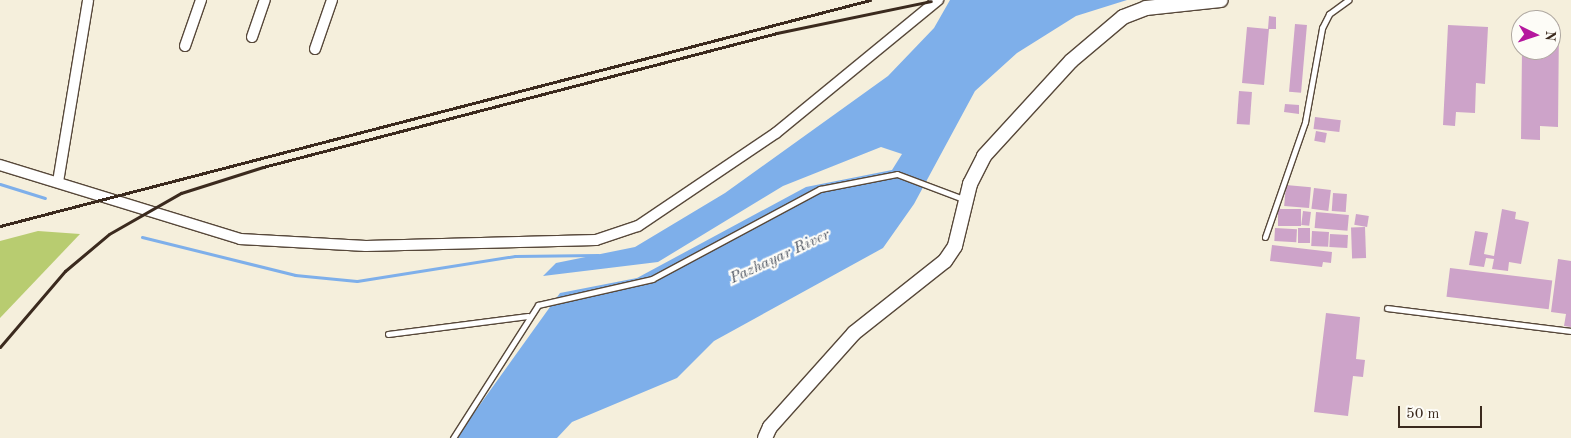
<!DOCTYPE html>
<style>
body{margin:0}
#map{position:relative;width:1571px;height:438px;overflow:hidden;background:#f5efdc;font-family:"Old Standard TT",serif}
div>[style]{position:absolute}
.green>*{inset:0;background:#b8cc70}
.water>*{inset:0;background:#7eafea}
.stream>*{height:3px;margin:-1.5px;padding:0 1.5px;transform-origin:1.5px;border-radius:1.5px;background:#7eafea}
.building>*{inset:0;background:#cda3c9;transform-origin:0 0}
.roads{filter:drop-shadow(1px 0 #57483a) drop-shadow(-1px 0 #57483a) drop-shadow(0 1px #57483a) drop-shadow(0 -1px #57483a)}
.service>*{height:5px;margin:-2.5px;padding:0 2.5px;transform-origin:2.5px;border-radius:2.5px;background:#fff}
.minor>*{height:10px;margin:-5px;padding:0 5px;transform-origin:5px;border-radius:5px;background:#fff}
.tertiary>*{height:14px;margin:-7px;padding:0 7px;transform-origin:7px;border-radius:7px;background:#fff}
.rail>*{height:3px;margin:-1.5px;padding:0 1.5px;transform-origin:1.5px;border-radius:1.5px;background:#3b2a1e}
span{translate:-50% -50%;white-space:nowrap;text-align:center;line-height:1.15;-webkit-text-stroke:4.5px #fdfcf7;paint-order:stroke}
.water-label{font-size:16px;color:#525965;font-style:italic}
.north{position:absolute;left:1511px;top:10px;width:50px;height:50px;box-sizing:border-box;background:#fdfcf7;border:1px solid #afa8a0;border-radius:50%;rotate:94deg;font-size:14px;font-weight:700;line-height:20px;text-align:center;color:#3b2a1e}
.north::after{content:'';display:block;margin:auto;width:18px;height:22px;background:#b5179e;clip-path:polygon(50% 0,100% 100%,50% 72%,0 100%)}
.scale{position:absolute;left:1398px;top:406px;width:84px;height:22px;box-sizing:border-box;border:2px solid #3b2a1e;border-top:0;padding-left:6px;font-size:15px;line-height:18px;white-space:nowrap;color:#3b2a1e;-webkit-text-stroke:4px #fdfcf7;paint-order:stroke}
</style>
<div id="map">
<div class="green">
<div style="clip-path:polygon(38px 231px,80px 234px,0 318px,0 241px)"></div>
</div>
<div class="water">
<div style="clip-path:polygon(950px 0,1127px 0,1076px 16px,1017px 53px,975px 91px,914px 204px,883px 248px,714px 341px,677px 378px,572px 422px,557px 438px,456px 438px,560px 293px,637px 278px,806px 187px,892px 170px,902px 154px,881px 147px,783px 186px,658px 262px,543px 276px,556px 263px,635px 247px,725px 193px,888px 76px,934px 28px)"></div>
</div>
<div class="stream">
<div style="left:0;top:184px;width:47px;rotate:17.3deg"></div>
<div style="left:142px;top:237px;width:158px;rotate:13.9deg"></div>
<div style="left:295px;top:275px;width:62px;rotate:5.5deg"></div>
<div style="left:357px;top:281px;width:160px;rotate:-9deg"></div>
<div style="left:515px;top:256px;width:83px;rotate:-0.7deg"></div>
</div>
<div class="building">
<div style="clip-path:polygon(1269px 16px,1276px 17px,1276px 29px,1269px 29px,1264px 85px,1242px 83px,1247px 27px,1268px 29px)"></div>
<div style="left:1295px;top:24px;width:12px;height:68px;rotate:5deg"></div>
<div style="clip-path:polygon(1551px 24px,1559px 24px,1558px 127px,1540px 126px,1540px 140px,1521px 139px,1522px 50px,1551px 50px)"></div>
<div style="clip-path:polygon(1448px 25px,1488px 27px,1485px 84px,1476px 83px,1475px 113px,1456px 112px,1455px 126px,1443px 125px)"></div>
<div style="left:1239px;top:91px;width:13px;height:33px;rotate:4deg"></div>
<div style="clip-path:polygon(1285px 104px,1299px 105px,1299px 114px,1284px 112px)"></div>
<div style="left:1315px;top:117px;width:26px;height:12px;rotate:7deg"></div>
<div style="left:1316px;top:131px;width:11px;height:10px;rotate:10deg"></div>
<div style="left:1286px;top:185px;width:25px;height:21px;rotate:5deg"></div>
<div style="left:1314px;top:188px;width:17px;height:21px;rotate:7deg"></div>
<div style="left:1333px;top:193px;width:14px;height:18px;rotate:4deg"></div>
<div style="left:1278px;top:209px;width:23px;height:17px"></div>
<div style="clip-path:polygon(1502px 209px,1516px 212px,1515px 219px,1529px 222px,1521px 264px,1509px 262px,1508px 271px,1492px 269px,1494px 259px,1486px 258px,1484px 267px,1469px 265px,1475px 231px,1488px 233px,1484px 254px,1494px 256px)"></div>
<div style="left:1303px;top:211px;width:8px;height:14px;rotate:7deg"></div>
<div style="left:1316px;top:212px;width:33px;height:16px;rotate:5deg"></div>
<div style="left:1356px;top:214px;width:13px;height:11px;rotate:9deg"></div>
<div style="left:1365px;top:227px;width:31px;height:14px;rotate:88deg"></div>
<div style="left:1275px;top:228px;width:22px;height:13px;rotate:3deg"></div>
<div style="left:1298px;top:228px;width:12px;height:15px"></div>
<div style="left:1312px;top:231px;width:17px;height:15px;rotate:3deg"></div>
<div style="left:1330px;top:234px;width:18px;height:13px;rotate:3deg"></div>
<div style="clip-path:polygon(1272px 245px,1332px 252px,1331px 263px,1323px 262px,1322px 267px,1270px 261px)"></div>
<div style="clip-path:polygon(1558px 259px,1571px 261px,1571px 327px,1564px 326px,1566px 314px,1551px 312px)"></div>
<div style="left:1450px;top:268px;width:103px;height:29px;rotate:7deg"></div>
<div style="clip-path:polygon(1326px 313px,1360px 317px,1356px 359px,1365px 360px,1363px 377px,1353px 376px,1348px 416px,1314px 412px)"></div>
</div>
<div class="roads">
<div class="service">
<div style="left:1265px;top:237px;width:122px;rotate:-70.8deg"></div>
<div style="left:1305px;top:122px;width:96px;rotate:-79.7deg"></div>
<div style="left:1322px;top:28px;width:16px;rotate:-63deg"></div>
<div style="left:1329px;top:14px;width:24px;rotate:-36deg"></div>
<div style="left:1387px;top:308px;width:185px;rotate:7.1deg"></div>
<div style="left:388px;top:334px;width:141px;rotate:-7.3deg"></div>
<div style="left:453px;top:438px;width:158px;rotate:-57.4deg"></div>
<div style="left:538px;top:305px;width:117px;rotate:-12.8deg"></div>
<div style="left:652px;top:279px;width:191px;rotate:-28.2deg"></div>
<div style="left:820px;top:189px;width:78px;rotate:-11deg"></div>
<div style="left:897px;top:174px;width:74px;rotate:20.6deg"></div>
</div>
<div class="minor">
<div style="left:252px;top:37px;width:39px;rotate:-71deg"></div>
<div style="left:185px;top:46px;width:49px;rotate:-70.8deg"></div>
<div style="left:315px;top:49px;width:52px;rotate:-70.9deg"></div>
<div style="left:0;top:165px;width:251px;rotate:17.1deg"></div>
<div style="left:240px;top:239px;width:126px;rotate:3.2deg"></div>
<div style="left:366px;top:246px;width:230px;rotate:-1.5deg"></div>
<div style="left:596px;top:240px;width:44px;rotate:-18.4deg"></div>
<div style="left:638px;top:226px;width:166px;rotate:-34deg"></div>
<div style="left:776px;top:133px;width:210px;rotate:-39.4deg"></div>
<div style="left:58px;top:182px;width:184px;rotate:-80.6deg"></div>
</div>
<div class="tertiary">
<div style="left:765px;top:438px;width:12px;rotate:-66deg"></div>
<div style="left:770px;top:427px;width:126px;rotate:-48.2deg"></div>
<div style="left:854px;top:333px;width:116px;rotate:-38.4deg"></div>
<div style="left:945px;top:261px;width:18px;rotate:-56deg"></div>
<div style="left:955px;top:246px;width:64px;rotate:-76.4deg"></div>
<div style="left:970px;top:184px;width:31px;rotate:-63deg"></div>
<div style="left:984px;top:156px;width:129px;rotate:-47.5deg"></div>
<div style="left:1071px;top:61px;width:68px;rotate:-40.2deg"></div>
<div style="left:1123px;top:17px;width:25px;rotate:-21deg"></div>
<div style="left:1146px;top:8px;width:75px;rotate:-6.1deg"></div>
</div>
</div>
<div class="rail">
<div style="left:0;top:226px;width:899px;rotate:-14.56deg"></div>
<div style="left:0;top:347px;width:100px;rotate:-49.5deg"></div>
<div style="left:65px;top:271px;width:57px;rotate:-40.1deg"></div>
<div style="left:109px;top:234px;width:83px;rotate:-29.7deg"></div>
<div style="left:181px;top:193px;width:86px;rotate:-17.6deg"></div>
<div style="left:263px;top:167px;width:531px;rotate:-14.61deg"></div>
<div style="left:777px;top:33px;width:157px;rotate:-11.7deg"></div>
</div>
<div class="water-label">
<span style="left:780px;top:257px;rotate:-25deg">Pazhayar River</span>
</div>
<div class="north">N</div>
<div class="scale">50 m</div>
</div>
